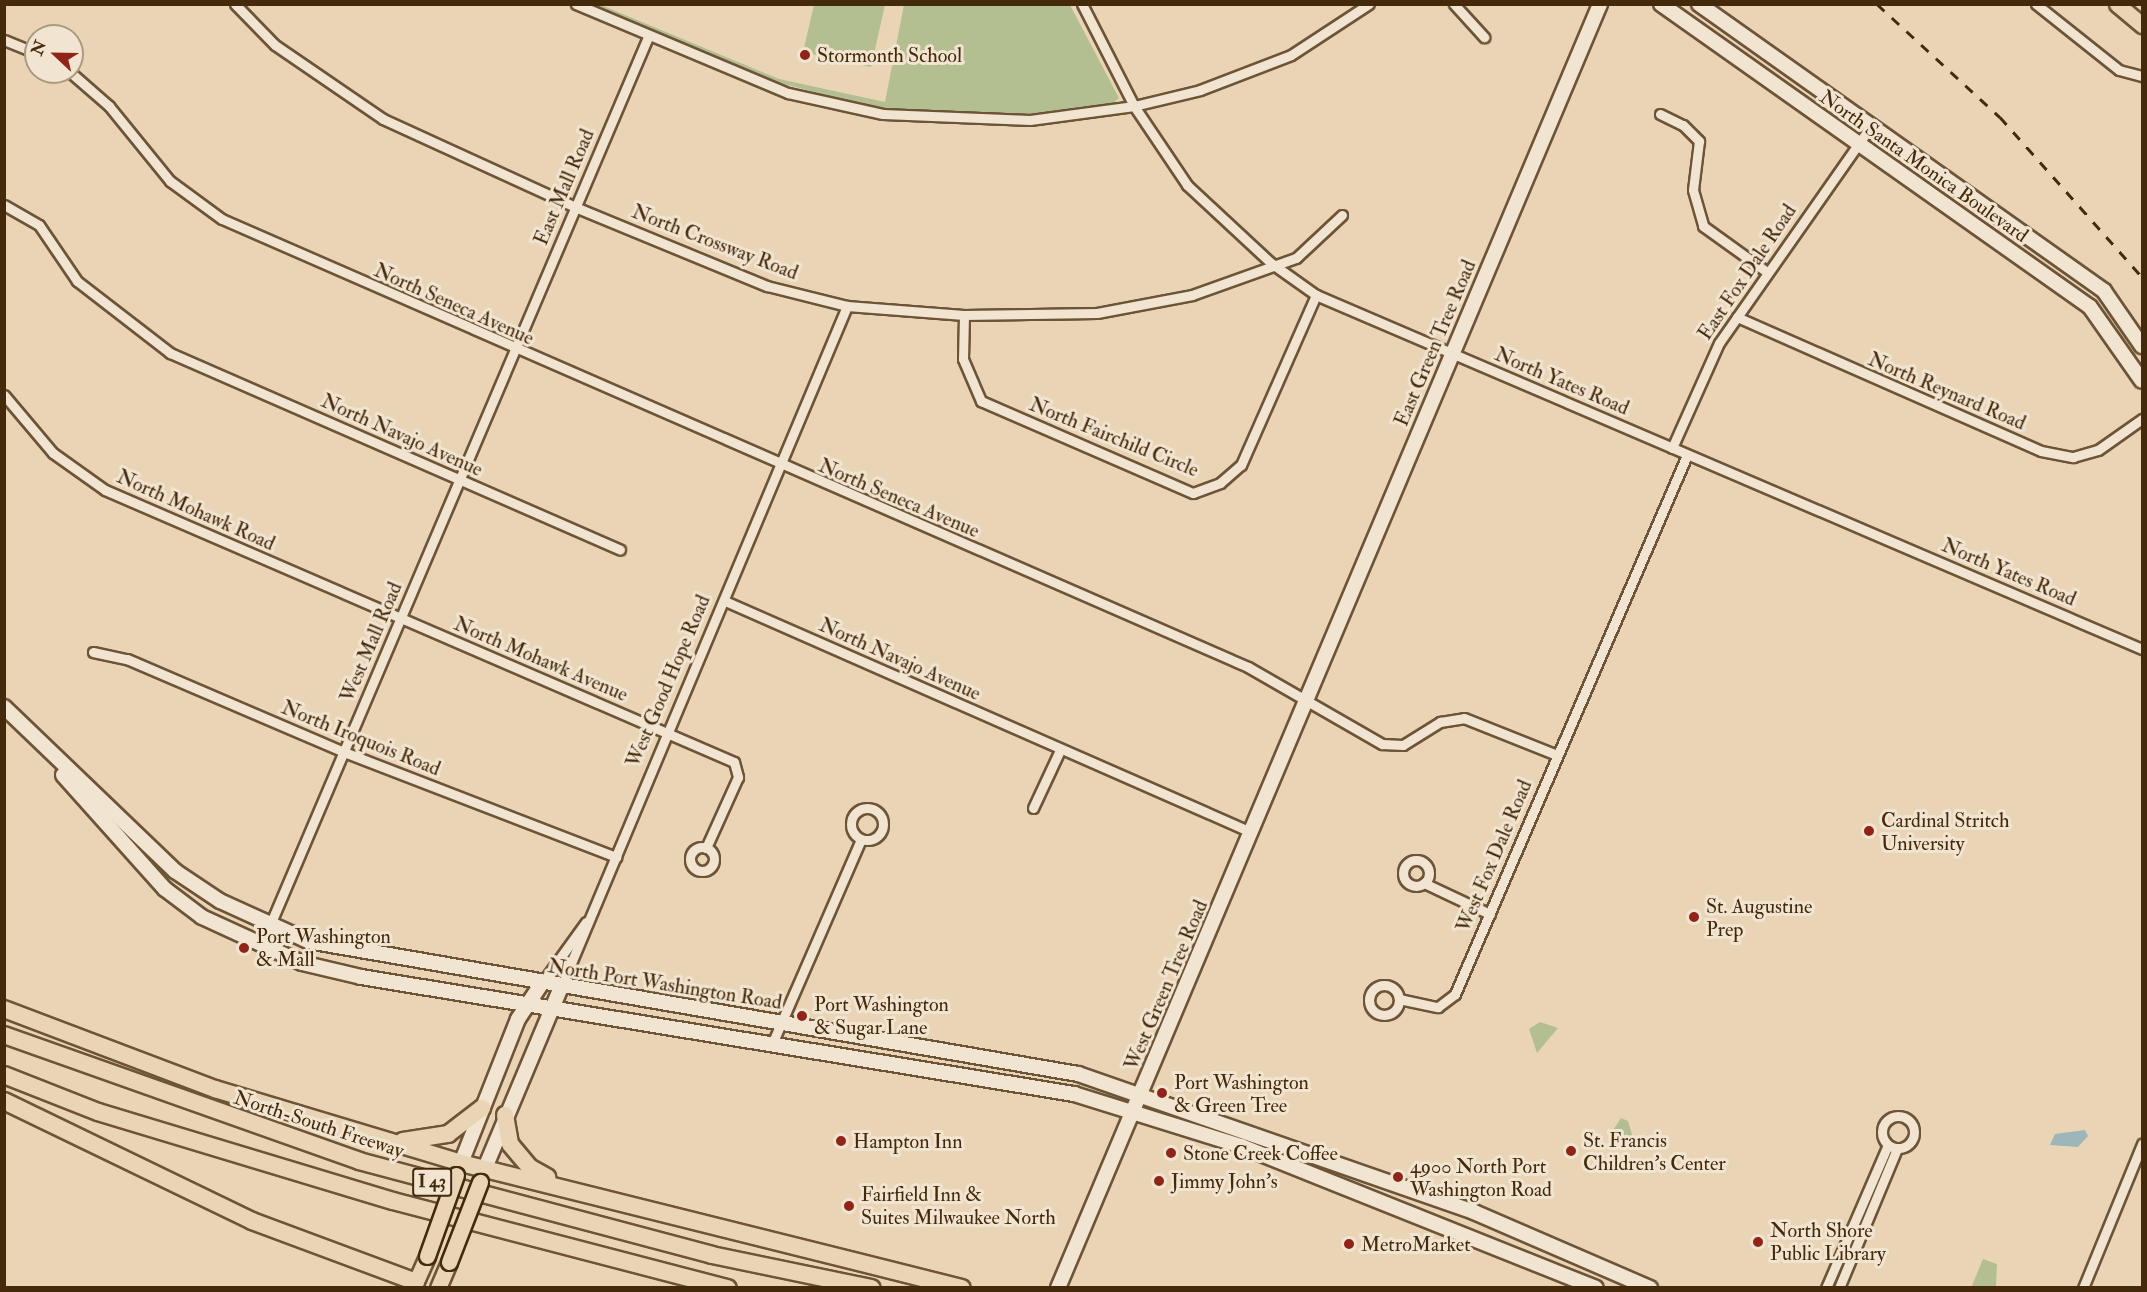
<!DOCTYPE html>
<style>
body{margin:0}
#map{position:relative;width:2147px;height:1292px;overflow:hidden;background:#e9d5b6;font-family:"IM FELL Double Pica",serif}
div>[style]{position:absolute}
.green>*{inset:0;background:#b3be91}
.water>*{inset:0;background:#9db6b9}
.roads{filter:drop-shadow(2px 0 #6d5436) drop-shadow(-2px 0 #6d5436) drop-shadow(0 2px #6d5436) drop-shadow(0 -2px #6d5436)}
.street>*{height:9px;margin:-4.5px;padding:0 4.5px;transform-origin:4.5px;border-radius:4.5px;background:#f1e4d0}
.street>.ring{margin:-4.5px;padding:0;box-sizing:content-box;background:none;border:9px solid #f1e4d0;border-radius:50%}
.secondary>*{height:14px;margin:-7px;padding:0 7px;transform-origin:7px;border-radius:7px;background:#f1e4d0}
.primary>*{height:15px;margin:-7.5px;padding:0 7.5px;transform-origin:7.5px;border-radius:7.5px;background:#e9d5b6}
.highway>*{height:16px;margin:-8px;padding:0 8px;transform-origin:8px;border-radius:8px;background:#e9d5b6}
.rail>*{height:3px;margin-top:-1.5px;transform-origin:0;background:repeating-linear-gradient(90deg,#44290b 0 10px,transparent 0 20px)}
.bridges{filter:drop-shadow(2px 0 #44290b) drop-shadow(-2px 0 #44290b) drop-shadow(0 2px #44290b) drop-shadow(0 -2px #44290b)}
.primary-bridge>*{height:15px;margin:-7.5px;padding:0 7.5px;transform-origin:7.5px;border-radius:7.5px;background:#e9d5b6}
.dots>*{width:16px;height:16px;translate:-50% -50%;box-sizing:border-box;border:3px solid #f1e4d0;border-radius:50%}
span{translate:-50% -50%;white-space:nowrap;text-align:center;line-height:1.15;-webkit-text-stroke:6px #f1e4d0;paint-order:stroke}
.shield-label span{padding:2px 4px;background:#f1e4d0;border:2px solid;border-radius:4px;-webkit-text-stroke-width:0}
.shield-label{font-size:18px;color:#44290b;font-weight:700}
.poi-label{font-size:20px;color:#44290b}
.left{translate:0 -50%;text-align:left}
.street-label{font-size:20px;color:#44290b}
.frame{position:absolute;inset:0;border:6px solid #44290b;pointer-events:none}
.north{position:absolute;left:24px;top:24px;width:60px;height:60px;box-sizing:border-box;background:#f1e4d0;border:2px solid #ac9981;border-radius:50%;rotate:292deg;font-size:16px;font-weight:700;line-height:24px;text-align:center;color:#44290b}
.north::after{content:'';display:block;margin:auto;width:21px;height:27px;background:#8f2418;clip-path:polygon(50% 0,100% 100%,50% 72%,0 100%)}
</style>
<div id="map">
<div class="green">
<div style="clip-path:polygon(584px 5px,601px 5px,779px 79px,885px 102px,904px 5px,1070px 5px,1119px 98px,1111px 105px,1010px 116px,874px 108px,758px 77px)"></div>
<div style="clip-path:polygon(814px 5px,885px 5px,871px 67px,803px 52px)"></div>
<div style="clip-path:polygon(1540px 1022px,1558px 1028px,1537px 1053px,1529px 1029px)"></div>
<div style="clip-path:polygon(1621px 1118px,1628px 1121px,1637px 1151px,1610px 1135px)"></div>
<div style="clip-path:polygon(1983px 1259px,1997px 1264px,1996px 1287px,1971px 1288px)"></div>
</div>
<div class="water">
<div style="clip-path:polygon(2085px 1130px,2088px 1136px,2078px 1147px,2050px 1145px,2055px 1134px)"></div>
</div>
<div class="roads">
<div class="street">
<div style="left:235px;top:4px;width:57px;rotate:45.7deg"></div>
<div style="left:275px;top:45px;width:131px;rotate:34.4deg"></div>
<div style="left:383px;top:119px;width:211px;rotate:24.6deg"></div>
<div style="left:575px;top:207px;width:208px;rotate:22.4deg"></div>
<div style="left:767px;top:286px;width:82px;rotate:14deg"></div>
<div style="left:847px;top:306px;width:117px;rotate:4.4deg"></div>
<div style="left:964px;top:315px;width:133px;rotate:-0.9deg"></div>
<div style="left:1097px;top:313px;width:97px;rotate:-10.7deg"></div>
<div style="left:1192px;top:295px;width:110px;rotate:-19.6deg"></div>
<div style="left:1296px;top:258px;width:63px;rotate:-43.1deg"></div>
<div style="left:576px;top:4px;width:230px;rotate:22.8deg"></div>
<div style="left:788px;top:93px;width:97px;rotate:12.5deg"></div>
<div style="left:883px;top:114px;width:147px;rotate:2.3deg"></div>
<div style="left:1030px;top:120px;width:105px;rotate:-7.7deg"></div>
<div style="left:1134px;top:106px;width:68px;rotate:-13.6deg"></div>
<div style="left:1200px;top:90px;width:97px;rotate:-21deg"></div>
<div style="left:1291px;top:55px;width:93px;rotate:-33.2deg"></div>
<div style="left:1082px;top:4px;width:114px;rotate:63deg"></div>
<div style="left:1134px;top:106px;width:95px;rotate:56.1deg"></div>
<div style="left:1187px;top:185px;width:115px;rotate:42.9deg"></div>
<div style="left:1271px;top:263px;width:55px;rotate:35.4deg"></div>
<div style="left:1316px;top:295px;width:899px;rotate:23.2deg"></div>
<div style="left:1454px;top:4px;width:45px;rotate:47.7deg"></div>
<div style="left:2036px;top:4px;width:106px;rotate:38.5deg"></div>
<div style="left:2119px;top:70px;width:24px;rotate:15deg"></div>
<div style="left:4px;top:40px;width:35px;rotate:22deg"></div>
<div style="left:70px;top:72px;width:52px;rotate:41.1deg"></div>
<div style="left:109px;top:106px;width:97px;rotate:50.9deg"></div>
<div style="left:170px;top:181px;width:64px;rotate:36.2deg"></div>
<div style="left:222px;top:219px;width:1120px;rotate:23.59deg"></div>
<div style="left:1248px;top:667px;width:155px;rotate:29.9deg"></div>
<div style="left:1382px;top:744px;width:21px;rotate:3deg"></div>
<div style="left:1403px;top:745px;width:44px;rotate:-31.9deg"></div>
<div style="left:1440px;top:722px;width:24px;rotate:-9deg"></div>
<div style="left:1464px;top:718px;width:100px;rotate:21.7deg"></div>
<div style="left:1660px;top:114px;width:25px;rotate:26deg"></div>
<div style="left:1683px;top:125px;width:23px;rotate:45deg"></div>
<div style="left:1699px;top:141px;width:49px;rotate:97deg"></div>
<div style="left:1693px;top:190px;width:37px;rotate:74deg"></div>
<div style="left:1703px;top:226px;width:79px;rotate:35.7deg"></div>
<div style="left:4px;top:205px;width:40px;rotate:29.7deg"></div>
<div style="left:39px;top:225px;width:68px;rotate:55.8deg"></div>
<div style="left:77px;top:281px;width:118px;rotate:37.7deg"></div>
<div style="left:170px;top:353px;width:491px;rotate:23.6deg"></div>
<div style="left:964px;top:315px;width:44px;rotate:91.3deg"></div>
<div style="left:963px;top:359px;width:46px;rotate:66.8deg"></div>
<div style="left:981px;top:401px;width:231px;rotate:23.5deg"></div>
<div style="left:1193px;top:493px;width:29px;rotate:-20deg"></div>
<div style="left:1220px;top:483px;width:28px;rotate:-41deg"></div>
<div style="left:1241px;top:465px;width:186px;rotate:-66.2deg"></div>
<div style="left:1737px;top:317px;width:332px;rotate:23.8deg"></div>
<div style="left:2041px;top:451px;width:33px;rotate:11deg"></div>
<div style="left:2073px;top:457px;width:26px;rotate:-16deg"></div>
<div style="left:2098px;top:450px;width:54px;rotate:-35.2deg"></div>
<div style="left:4px;top:395px;width:76px;rotate:49.8deg"></div>
<div style="left:53px;top:453px;width:64px;rotate:35.4deg"></div>
<div style="left:105px;top:490px;width:685px;rotate:23.39deg"></div>
<div style="left:734px;top:762px;width:16px;rotate:75deg"></div>
<div style="left:738px;top:777px;width:78px;rotate:114.3deg"></div>
<div style="left:1672px;top:448px;width:115px;rotate:-65.9deg"></div>
<div style="left:1719px;top:343px;width:264px;rotate:-55deg"></div>
<div style="left:725px;top:601px;width:574px;rotate:23.71deg"></div>
<div style="left:93px;top:652px;width:35px;rotate:12deg"></div>
<div style="left:127px;top:659px;width:236px;rotate:23.2deg"></div>
<div style="left:344px;top:752px;width:292px;rotate:21.1deg"></div>
<div class="ring" style="left:851px;top:808px;width:23px;height:23px"></div>
<div style="left:1033px;top:808px;width:64px;rotate:-65deg"></div>
<div class="ring" style="left:690px;top:847px;width:15px;height:15px"></div>
<div class="ring" style="left:1403px;top:860px;width:17px;height:17px"></div>
<div style="left:1424px;top:883px;width:73px;rotate:25.2deg"></div>
<div style="left:261px;top:946px;width:988px;rotate:-66.94deg"></div>
<div style="left:542px;top:983px;width:75px;rotate:-54.2deg"></div>
<div class="ring" style="left:1369px;top:985px;width:21px;height:21px"></div>
<div style="left:561px;top:987px;width:739px;rotate:-67.22deg"></div>
<div style="left:1399px;top:999px;width:40px;rotate:12deg"></div>
<div style="left:1438px;top:1007px;width:21px;rotate:-37deg"></div>
<div style="left:1455px;top:994px;width:587px;rotate:-66.71deg"></div>
<div style="left:772px;top:1044px;width:223px;rotate:-66.5deg"></div>
<div class="ring" style="left:1882px;top:1116px;width:23px;height:23px"></div>
<div style="left:1826px;top:1288px;width:156px;rotate:-66.6deg"></div>
<div style="left:1839px;top:1288px;width:151px;rotate:-67.4deg"></div>
<div style="left:2083px;top:1288px;width:156px;rotate:-67.7deg"></div>
</div>
<div class="secondary">
<div style="left:1661px;top:4px;width:525px;rotate:35.23deg"></div>
<div style="left:2090px;top:307px;width:90px;rotate:54.9deg"></div>
<div style="left:1699px;top:4px;width:496px;rotate:35.3deg"></div>
<div style="left:2104px;top:291px;width:67px;rotate:55.4deg"></div>
<div style="left:4px;top:707px;width:237px;rotate:43.8deg"></div>
<div style="left:175px;top:871px;width:54px;rotate:33.7deg"></div>
<div style="left:220px;top:901px;width:97px;rotate:24.4deg"></div>
<div style="left:308px;top:941px;width:781px;rotate:9.8deg"></div>
<div style="left:1078px;top:1074px;width:419px;rotate:19.2deg"></div>
<div style="left:1474px;top:1212px;width:192px;rotate:23.4deg"></div>
<div style="left:63px;top:775px;width:153px;rotate:48.2deg"></div>
<div style="left:165px;top:889px;width:46px;rotate:37.1deg"></div>
<div style="left:202px;top:917px;width:110px;rotate:24.7deg"></div>
<div style="left:302px;top:963px;width:61px;rotate:13.3deg"></div>
<div style="left:361px;top:977px;width:723px;rotate:9.32deg"></div>
<div style="left:1074px;top:1094px;width:175px;rotate:17.3deg"></div>
<div style="left:1241px;top:1146px;width:382px;rotate:21.8deg"></div>
<div style="left:461px;top:1163px;width:155px;rotate:-68.4deg"></div>
<div style="left:518px;top:1019px;width:43px;rotate:-56.3deg"></div>
<div style="left:485px;top:1168px;width:196px;rotate:-67.2deg"></div>
<div style="left:1058px;top:1288px;width:1394px;rotate:-67.11deg"></div>
</div>
<div class="primary">
<div style="left:2117px;top:4px;width:33px;rotate:40deg"></div>
<div style="left:413px;top:1288px;width:35px;rotate:-66deg"></div>
<div style="left:438px;top:1288px;width:28px;rotate:-67deg"></div>
</div>
<div class="highway">
<div style="left:4px;top:1009px;width:226px;rotate:20.8deg"></div>
<div style="left:215px;top:1089px;width:257px;rotate:16.7deg"></div>
<div style="left:461px;top:1163px;width:516px;rotate:14.01deg"></div>
<div style="left:4px;top:1035px;width:377px;rotate:19.5deg"></div>
<div style="left:359px;top:1161px;width:365px;rotate:14.9deg"></div>
<div style="left:712px;top:1255px;width:163px;rotate:11.7deg"></div>
<div style="left:4px;top:1075px;width:101px;rotate:21.5deg"></div>
<div style="left:98px;top:1112px;width:308px;rotate:16.8deg"></div>
<div style="left:393px;top:1201px;width:346px;rotate:14.6deg"></div>
<div style="left:4px;top:1101px;width:276px;rotate:25.8deg"></div>
<div style="left:252px;top:1221px;width:175px;rotate:20.4deg"></div>
<div style="left:505px;top:1115px;width:29px;rotate:80deg"></div>
<div style="left:510px;top:1144px;width:30px;rotate:50deg"></div>
<div style="left:529px;top:1167px;width:21px;rotate:29deg"></div>
<div style="left:403px;top:1141px;width:46px;rotate:-8.8deg"></div>
<div style="left:448px;top:1134px;width:43px;rotate:-37.4deg"></div>
</div>
</div>
<div class="rail">
<div style="left:1877px;top:4px;width:167px;rotate:42.6deg"></div>
<div style="left:2000px;top:117px;width:214px;rotate:48.4deg"></div>
</div>
<div class="bridges">
<div class="primary-bridge">
<div style="left:427px;top:1256px;width:86px;rotate:-70.3deg"></div>
<div style="left:449px;top:1262px;width:86px;rotate:-68.8deg"></div>
</div>
</div>
<div class="dots">
<div style="left:805px;top:55px;background:#8f2418"></div>
<div style="left:1869px;top:831px;background:#8f2418"></div>
<div style="left:1694px;top:917px;background:#8f2418"></div>
<div style="left:244px;top:948px;background:#8f2418"></div>
<div style="left:802px;top:1016px;background:#8f2418"></div>
<div style="left:1162px;top:1093px;background:#8f2418"></div>
<div style="left:841px;top:1141px;background:#8f2418"></div>
<div style="left:1571px;top:1151px;background:#8f2418"></div>
<div style="left:1171px;top:1153px;background:#8f2418"></div>
<div style="left:1398px;top:1177px;background:#8f2418"></div>
<div style="left:1159px;top:1181px;background:#8f2418"></div>
<div style="left:849px;top:1206px;background:#8f2418"></div>
<div style="left:1758px;top:1242px;background:#8f2418"></div>
<div style="left:1349px;top:1244px;background:#8f2418"></div>
</div>
<div class="shield-label">
<span style="left:432px;top:1182px">I 43</span>
</div>
<div class="poi-label">
<span class="left" style="left:817px;top:55px">Stormonth School</span>
<span class="left" style="left:1881px;top:832px">Cardinal Stritch<br>University</span>
<span class="left" style="left:1706px;top:918px">St. Augustine<br>Prep</span>
<span class="left" style="left:256px;top:948px">Port Washington<br>&amp; Mall</span>
<span class="left" style="left:814px;top:1016px">Port Washington<br>&amp; Sugar Lane</span>
<span class="left" style="left:1174px;top:1094px">Port Washington<br>&amp; Green Tree</span>
<span class="left" style="left:1583px;top:1152px">St. Francis<br>Children's Center</span>
<span class="left" style="left:853px;top:1141px">Hampton Inn</span>
<span class="left" style="left:1183px;top:1153px">Stone Creek Coffee</span>
<span class="left" style="left:1410px;top:1178px">4900 North Port<br>Washington Road</span>
<span class="left" style="left:1171px;top:1181px">Jimmy John's</span>
<span class="left" style="left:861px;top:1206px">Fairfield Inn &amp;<br>Suites Milwaukee North</span>
<span class="left" style="left:1770px;top:1242px">North Shore<br>Public Library</span>
<span class="left" style="left:1361px;top:1244px">MetroMarket</span>
</div>
<div class="street-label">
<span style="left:1924px;top:166px;rotate:35deg">North Santa Monica Boulevard</span>
<span style="left:564px;top:187px;rotate:-67deg">East Mall Road</span>
<span style="left:715px;top:242px;rotate:21deg">North Crossway Road</span>
<span style="left:1747px;top:272px;rotate:-56deg">East Fox Dale Road</span>
<span style="left:454px;top:304px;rotate:24deg">North Seneca Avenue</span>
<span style="left:1435px;top:343px;rotate:-67deg">East Green Tree Road</span>
<span style="left:1562px;top:381px;rotate:23deg">North Yates Road</span>
<span style="left:1947px;top:391px;rotate:23deg">North Reynard Road</span>
<span style="left:402px;top:435px;rotate:24deg">North Navajo Avenue</span>
<span style="left:1114px;top:437px;rotate:22deg">North Fairchild Circle</span>
<span style="left:899px;top:498px;rotate:23deg">North Seneca Avenue</span>
<span style="left:196px;top:510px;rotate:24deg">North Mohawk Road</span>
<span style="left:2009px;top:572px;rotate:23deg">North Yates Road</span>
<span style="left:371px;top:642px;rotate:-67deg">West Mall Road</span>
<span style="left:541px;top:659px;rotate:23deg">North Mohawk Avenue</span>
<span style="left:900px;top:659px;rotate:24deg">North Navajo Avenue</span>
<span style="left:668px;top:681px;rotate:-67deg">West Good Hope Road</span>
<span style="left:361px;top:738px;rotate:22deg">North Iroquois Road</span>
<span style="left:1494px;top:856px;rotate:-67deg">West Fox Dale Road</span>
<span style="left:665px;top:984px;rotate:9deg">North Port Washington Road</span>
<span style="left:1166px;top:985px;rotate:-67deg">West Green Tree Road</span>
<span style="left:319px;top:1124px;rotate:18deg">North-South Freeway</span>
</div>
<div class="frame"></div>
<div class="north">N</div>
</div>
